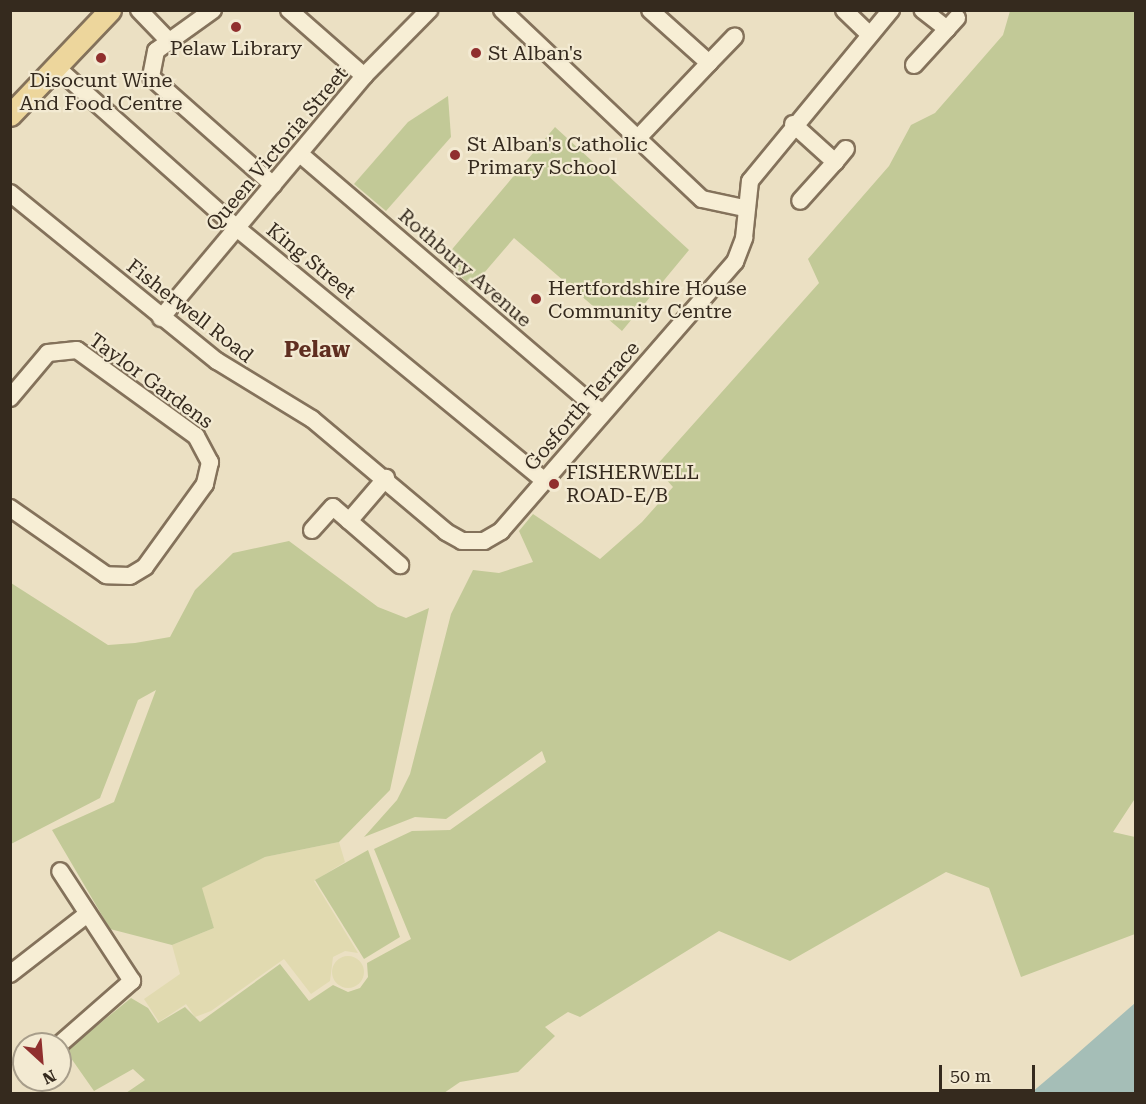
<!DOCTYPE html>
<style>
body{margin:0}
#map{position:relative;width:1146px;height:1104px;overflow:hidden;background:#ebe0c3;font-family:"Roboto Serif",serif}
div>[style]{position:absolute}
.farmland>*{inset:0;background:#e1dab0}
.round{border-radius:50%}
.green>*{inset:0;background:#c2c997}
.water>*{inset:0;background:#a5beb7}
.roads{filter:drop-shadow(2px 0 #84725b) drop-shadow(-2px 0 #84725b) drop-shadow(0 2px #84725b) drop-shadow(0 -2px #84725b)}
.minor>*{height:16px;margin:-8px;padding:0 8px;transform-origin:8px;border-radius:8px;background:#f7eed5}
.major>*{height:21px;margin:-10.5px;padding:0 10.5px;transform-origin:10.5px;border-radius:10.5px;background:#edd69c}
.dots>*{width:16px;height:16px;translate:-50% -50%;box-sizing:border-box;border:3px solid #f3ead2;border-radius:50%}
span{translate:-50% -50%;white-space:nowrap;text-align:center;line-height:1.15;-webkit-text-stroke:4.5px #f3ead2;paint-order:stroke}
.poi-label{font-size:20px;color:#352a1e}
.left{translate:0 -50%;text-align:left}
.street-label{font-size:20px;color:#352a1e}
.quarter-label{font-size:22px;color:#5f2e20;font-weight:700}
.frame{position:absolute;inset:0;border:12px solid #352a1e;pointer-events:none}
.north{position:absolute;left:12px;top:1032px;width:60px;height:60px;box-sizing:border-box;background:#f3ead2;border:2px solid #a79d8a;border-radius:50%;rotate:154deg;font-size:16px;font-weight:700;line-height:24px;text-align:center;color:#352a1e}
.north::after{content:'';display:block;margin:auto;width:21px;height:27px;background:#902f2e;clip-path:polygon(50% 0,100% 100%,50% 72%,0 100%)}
.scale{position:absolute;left:939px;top:1065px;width:96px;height:27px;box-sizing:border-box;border:3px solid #352a1e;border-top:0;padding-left:8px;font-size:18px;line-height:21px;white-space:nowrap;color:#352a1e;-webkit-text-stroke:4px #f3ead2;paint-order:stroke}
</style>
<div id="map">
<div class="farmland">
<div style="clip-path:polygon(339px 842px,345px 862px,314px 881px,358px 953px,345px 951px,333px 957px,330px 981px,311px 994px,284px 959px,211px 1011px,195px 1017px,186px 1004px,159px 1022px,144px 999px,180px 974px,172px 945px,214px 928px,201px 888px,265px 857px)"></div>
<div class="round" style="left:332px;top:956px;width:32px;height:32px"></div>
</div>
<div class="green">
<div style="clip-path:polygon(1010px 11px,1135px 11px,1136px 797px,1113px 832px,1135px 837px,1135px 934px,1021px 977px,989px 888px,946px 872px,790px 961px,719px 931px,580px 1017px,568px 1012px,545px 1027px,555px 1036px,518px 1072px,460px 1082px,444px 1093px,126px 1093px,145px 1080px,133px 1069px,94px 1091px,66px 1051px,131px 998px,148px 1008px,158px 1023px,185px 1007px,200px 1022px,280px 964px,309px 1001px,333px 985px,348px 992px,360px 988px,368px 977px,367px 963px,411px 939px,374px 849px,412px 831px,450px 830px,546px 762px,542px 751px,446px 819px,415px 817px,364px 837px,397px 800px,410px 774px,451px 614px,473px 570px,499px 573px,533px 562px,519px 531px,533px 514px,600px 559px,642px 522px,673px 487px,655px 467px,819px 283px,808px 259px,889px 166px,911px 125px,935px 113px,1003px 35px)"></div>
<div style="clip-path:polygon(448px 96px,451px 137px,386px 211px,354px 184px,408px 122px)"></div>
<div style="clip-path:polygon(555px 127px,689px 250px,622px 331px,514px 238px,472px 287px,443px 260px)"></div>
<div style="clip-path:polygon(289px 541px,378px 607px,406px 618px,429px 608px,390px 790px,339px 842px,265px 857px,202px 888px,214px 928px,172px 945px,110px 929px,52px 830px,114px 802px,156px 690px,138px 700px,100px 798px,11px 844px,11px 583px,108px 645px,135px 643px,170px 637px,195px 590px,233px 553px)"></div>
<div style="clip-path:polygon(368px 850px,400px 937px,364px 959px,315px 880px)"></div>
</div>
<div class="water">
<div style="clip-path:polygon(1135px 1003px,1135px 1093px,1031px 1093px,1070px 1060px)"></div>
</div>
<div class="roads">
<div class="minor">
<div style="left:139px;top:10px;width:42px;rotate:46deg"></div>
<div style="left:213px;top:10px;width:70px;rotate:144.3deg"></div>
<div style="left:156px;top:51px;width:26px;rotate:101deg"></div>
<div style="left:151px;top:77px;width:163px;rotate:41.5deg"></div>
<div style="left:289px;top:10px;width:100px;rotate:41.3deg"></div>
<div style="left:502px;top:10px;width:275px;rotate:43.4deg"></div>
<div style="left:702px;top:199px;width:43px;rotate:12.1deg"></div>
<div style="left:844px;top:10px;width:36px;rotate:44deg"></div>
<div style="left:947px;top:29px;width:15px;rotate:-48deg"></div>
<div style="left:709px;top:63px;width:37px;rotate:-46deg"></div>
<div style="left:914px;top:65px;width:49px;rotate:-47.5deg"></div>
<div style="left:947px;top:29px;width:31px;rotate:-142deg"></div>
<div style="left:56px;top:67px;width:244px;rotate:41.7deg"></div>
<div style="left:238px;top:229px;width:397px;rotate:39.4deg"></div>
<div style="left:793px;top:124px;width:57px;rotate:42.1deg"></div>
<div style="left:835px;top:162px;width:52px;rotate:131.9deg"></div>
<div style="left:637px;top:139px;width:105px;rotate:-46.5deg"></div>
<div style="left:709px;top:63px;width:79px;rotate:-138.1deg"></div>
<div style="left:300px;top:154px;width:398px;rotate:40.6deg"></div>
<div style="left:835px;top:162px;width:17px;rotate:-50deg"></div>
<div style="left:10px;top:193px;width:267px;rotate:39.1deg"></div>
<div style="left:217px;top:361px;width:111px;rotate:31.4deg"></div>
<div style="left:312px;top:419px;width:175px;rotate:40.1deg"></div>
<div style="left:446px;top:532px;width:18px;rotate:29deg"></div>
<div style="left:462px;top:541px;width:22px"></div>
<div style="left:484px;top:541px;width:20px;rotate:-30deg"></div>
<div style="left:501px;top:531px;width:357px;rotate:-49deg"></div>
<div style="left:735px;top:262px;width:26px;rotate:-69deg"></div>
<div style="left:744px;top:238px;width:57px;rotate:-84deg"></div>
<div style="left:750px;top:181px;width:222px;rotate:-50.5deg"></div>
<div style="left:161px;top:318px;width:316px;rotate:-50deg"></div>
<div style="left:364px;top:76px;width:93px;rotate:-45.4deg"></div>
<div style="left:10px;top:398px;width:59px;rotate:-49.8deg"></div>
<div style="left:48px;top:353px;width:29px;rotate:-6deg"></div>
<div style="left:77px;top:350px;width:147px;rotate:35.9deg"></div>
<div style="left:196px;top:436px;width:30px;rotate:62deg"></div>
<div style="left:210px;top:462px;width:23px;rotate:103deg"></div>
<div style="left:205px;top:484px;width:102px;rotate:125.9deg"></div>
<div style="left:145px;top:567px;width:17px;rotate:149deg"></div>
<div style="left:130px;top:576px;width:24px;rotate:-178deg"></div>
<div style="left:106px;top:575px;width:117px;rotate:-145.1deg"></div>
<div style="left:349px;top:521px;width:57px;rotate:-49.3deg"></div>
<div style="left:312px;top:530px;width:31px;rotate:-48deg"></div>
<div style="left:333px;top:507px;width:89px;rotate:40.9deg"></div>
<div style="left:10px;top:974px;width:96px;rotate:-37.8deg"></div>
<div style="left:60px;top:1044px;width:96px;rotate:-41.2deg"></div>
<div style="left:132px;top:981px;width:131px;rotate:-123.2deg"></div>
</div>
<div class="major">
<div style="left:10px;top:115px;width:145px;rotate:-46.4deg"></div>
</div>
</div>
<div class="dots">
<div style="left:236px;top:27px;background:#902f2e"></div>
<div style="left:476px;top:53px;background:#902f2e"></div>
<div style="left:101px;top:58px;background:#902f2e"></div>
<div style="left:455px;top:155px;background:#902f2e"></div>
<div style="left:536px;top:299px;background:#902f2e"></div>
<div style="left:554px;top:484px;background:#902f2e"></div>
</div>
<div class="poi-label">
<span style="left:236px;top:48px">Pelaw Library</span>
<span class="left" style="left:488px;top:53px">St Alban's</span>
<span style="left:101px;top:92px">Disocunt Wine<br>And Food Centre</span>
<span class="left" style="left:467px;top:156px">St Alban's Catholic<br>Primary School</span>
<span class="left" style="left:548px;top:300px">Hertfordshire House<br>Community Centre</span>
<span class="left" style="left:566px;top:484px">FISHERWELL<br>ROAD-E/B</span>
</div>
<div class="street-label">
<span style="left:277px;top:149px;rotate:-50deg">Queen Victoria Street</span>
<span style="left:311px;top:261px;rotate:39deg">King Street</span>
<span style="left:465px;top:268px;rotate:41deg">Rothbury Avenue</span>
<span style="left:190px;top:311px;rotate:38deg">Fisherwell Road</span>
<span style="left:151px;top:381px;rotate:36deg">Taylor Gardens</span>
<span style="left:582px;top:406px;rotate:-49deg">Gosforth Terrace</span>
</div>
<div class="quarter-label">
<span style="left:317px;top:350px">Pelaw</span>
</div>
<div class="frame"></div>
<div class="north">N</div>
<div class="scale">50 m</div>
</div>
